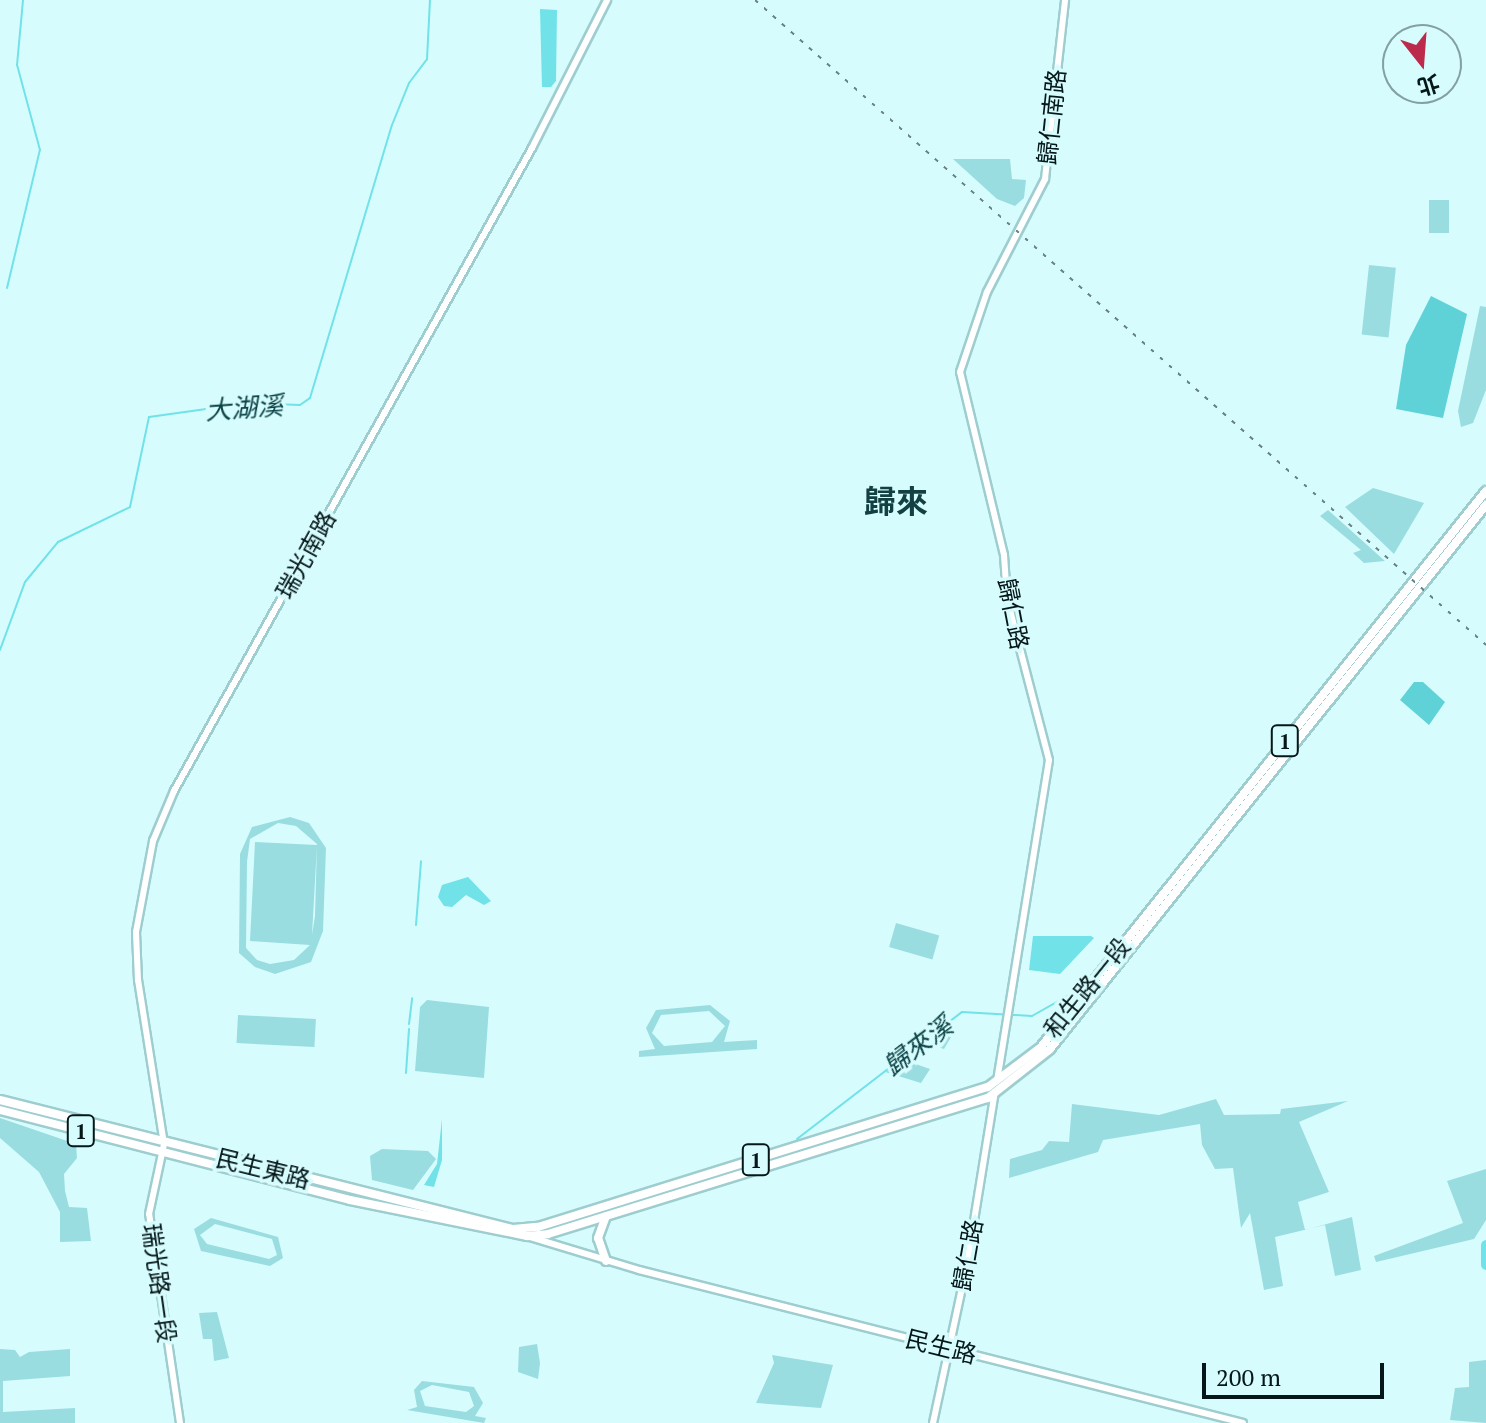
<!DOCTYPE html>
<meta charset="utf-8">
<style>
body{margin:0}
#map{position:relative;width:1486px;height:1423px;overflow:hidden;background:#d7fcfe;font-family:"PT Serif","Noto Sans TC",serif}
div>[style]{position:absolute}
.green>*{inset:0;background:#99dde0;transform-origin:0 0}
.forest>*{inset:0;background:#5fd2d8}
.water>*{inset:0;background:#70e2e8}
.stream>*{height:2px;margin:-1px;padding:0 1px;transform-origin:1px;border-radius:1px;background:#70e2e8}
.river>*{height:11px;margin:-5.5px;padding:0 5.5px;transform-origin:5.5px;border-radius:5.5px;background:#70e2e8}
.roads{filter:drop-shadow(2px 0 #9ecdcf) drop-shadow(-2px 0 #9ecdcf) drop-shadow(0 2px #9ecdcf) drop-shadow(0 -2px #9ecdcf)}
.minor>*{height:6px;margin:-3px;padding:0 3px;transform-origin:3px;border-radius:3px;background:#fff}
.major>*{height:8px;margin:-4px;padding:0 4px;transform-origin:4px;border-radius:4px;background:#fff}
.rail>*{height:2px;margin-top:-1px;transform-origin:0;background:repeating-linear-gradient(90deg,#668182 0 4px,transparent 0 12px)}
span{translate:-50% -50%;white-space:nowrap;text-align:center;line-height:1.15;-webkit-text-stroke:7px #d7fcfe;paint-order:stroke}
.shield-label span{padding:2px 6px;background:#d7fcfe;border:2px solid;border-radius:6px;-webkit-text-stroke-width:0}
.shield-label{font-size:22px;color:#051718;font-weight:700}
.street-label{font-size:24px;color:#051718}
.water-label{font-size:26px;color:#0b4244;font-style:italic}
.district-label{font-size:32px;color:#134042;font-weight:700}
.north{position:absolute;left:1382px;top:24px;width:80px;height:80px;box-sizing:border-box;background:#d7fcfe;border:2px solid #83a0a2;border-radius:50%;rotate:163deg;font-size:22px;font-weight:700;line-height:32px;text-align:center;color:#051718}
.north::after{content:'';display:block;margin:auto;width:28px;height:36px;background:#bc2b4c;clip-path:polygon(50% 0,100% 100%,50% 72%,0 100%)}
.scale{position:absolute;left:1202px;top:1363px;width:182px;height:36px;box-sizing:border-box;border:4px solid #051718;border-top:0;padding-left:10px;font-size:24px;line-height:28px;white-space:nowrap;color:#051718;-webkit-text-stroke:6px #d7fcfe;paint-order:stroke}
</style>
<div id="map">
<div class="green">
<div style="clip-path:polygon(953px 159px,1010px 159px,1012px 179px,1026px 180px,1024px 198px,1015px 206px,997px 199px)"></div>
<div style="left:1449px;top:200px;width:33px;height:20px;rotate:90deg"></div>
<div style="left:1369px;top:265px;width:27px;height:70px;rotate:6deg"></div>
<div style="clip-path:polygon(1480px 306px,1486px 307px,1486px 390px,1473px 423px,1461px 427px,1458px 411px)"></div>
<div style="clip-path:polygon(1373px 488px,1424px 503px,1394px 554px,1345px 507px)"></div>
<div style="clip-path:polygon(1328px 510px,1385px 561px,1364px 563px,1353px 553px,1361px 550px,1320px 516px)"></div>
<div style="clip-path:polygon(evenodd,290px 817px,309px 823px,326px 848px,323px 931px,311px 962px,275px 974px,255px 967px,239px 953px,240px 854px,252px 827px,290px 817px,278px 823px,296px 826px,317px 844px,315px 916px,312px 935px,317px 845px,255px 842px,250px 941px,310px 945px,294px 960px,270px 964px,257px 960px,246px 948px,247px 862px,250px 839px,278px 823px)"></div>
<div style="left:896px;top:923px;width:45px;height:25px;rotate:16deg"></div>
<div style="clip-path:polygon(427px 1000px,489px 1007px,484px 1078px,415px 1071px,420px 1007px)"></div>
<div style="clip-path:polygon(evenodd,710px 1005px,730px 1021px,724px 1042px,757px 1040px,757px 1049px,639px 1057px,639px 1051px,655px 1049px,646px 1028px,656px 1010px,710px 1005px,709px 1011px,725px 1026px,712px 1042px,664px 1046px,652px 1033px,661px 1015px,709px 1011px)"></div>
<div style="left:238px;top:1015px;width:78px;height:28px;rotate:3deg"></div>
<div style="clip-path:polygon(938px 1033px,951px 1037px,944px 1049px,926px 1043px,907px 1061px,930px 1069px,921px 1083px,885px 1072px)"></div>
<div style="clip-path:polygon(1216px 1099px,1224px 1115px,1280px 1114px,1281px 1109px,1348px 1101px,1299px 1122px,1329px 1192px,1298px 1202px,1305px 1230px,1352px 1217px,1361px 1270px,1335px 1276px,1325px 1225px,1275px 1237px,1283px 1286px,1264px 1290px,1250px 1213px,1241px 1228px,1233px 1168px,1215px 1169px,1202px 1145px,1200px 1124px,1103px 1140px,1098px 1152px,1009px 1178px,1010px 1159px,1042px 1150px,1049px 1141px,1069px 1142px,1072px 1104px,1159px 1115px)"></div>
<div style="clip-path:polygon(0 1118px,76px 1144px,77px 1158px,64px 1174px,65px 1191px,69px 1207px,87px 1208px,91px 1241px,60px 1242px,60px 1212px,39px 1172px,0 1138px)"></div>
<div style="clip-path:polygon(382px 1149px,428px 1151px,436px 1159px,413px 1190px,372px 1180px,370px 1156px)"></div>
<div style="clip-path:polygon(1486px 1169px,1486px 1220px,1474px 1239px,1376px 1262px,1374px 1256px,1463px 1223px,1447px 1181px)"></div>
<div style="clip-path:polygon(evenodd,211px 1218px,278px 1237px,283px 1258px,270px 1266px,201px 1251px,194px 1229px,211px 1218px,215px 1224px,272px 1239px,277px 1255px,269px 1259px,207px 1244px,200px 1235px,215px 1224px)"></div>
<div style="clip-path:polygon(217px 1312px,229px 1358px,214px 1361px,212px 1339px,203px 1339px,199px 1313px)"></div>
<div style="clip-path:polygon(537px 1344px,540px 1363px,538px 1379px,518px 1372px,519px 1347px)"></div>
<div style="clip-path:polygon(0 1349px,15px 1350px,20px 1357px,29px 1352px,70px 1349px,70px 1376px,3px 1381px,3px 1412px,75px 1408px,75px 1423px,0 1423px)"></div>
<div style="clip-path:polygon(772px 1355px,833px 1365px,821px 1408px,756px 1403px,774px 1363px)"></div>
<div style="clip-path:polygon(1486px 1360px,1486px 1423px,1450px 1420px,1455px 1388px,1469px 1387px,1469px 1362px)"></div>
<div style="clip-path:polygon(evenodd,422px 1381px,474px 1387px,483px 1403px,475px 1416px,486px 1418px,484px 1423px,407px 1410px,417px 1407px,414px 1390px,422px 1381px,432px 1385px,469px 1392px,474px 1406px,466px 1412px,425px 1406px,420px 1391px,432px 1385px)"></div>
</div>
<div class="forest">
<div style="clip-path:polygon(1431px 296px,1467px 314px,1443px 418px,1396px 409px,1406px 345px)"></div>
<div style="clip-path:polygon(1414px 682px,1423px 682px,1445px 702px,1429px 725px,1400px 700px)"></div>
</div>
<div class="water">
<div style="clip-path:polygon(540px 9px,557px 10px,556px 81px,551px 87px,542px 87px)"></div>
<div style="clip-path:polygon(468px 877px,491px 901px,484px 905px,466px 895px,452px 907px,444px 906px,438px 897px,442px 885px)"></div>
<div style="clip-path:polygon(1033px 936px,1091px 936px,1094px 938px,1060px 974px,1029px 970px)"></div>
<div style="clip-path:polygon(442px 1119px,442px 1160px,434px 1187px,424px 1185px,437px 1164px)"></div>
</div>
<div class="stream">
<div style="left:7px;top:288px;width:142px;rotate:-76.6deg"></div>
<div style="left:40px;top:150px;width:88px;rotate:-105.1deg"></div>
<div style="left:17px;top:65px;width:65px;rotate:-84.7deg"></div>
<div style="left:0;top:650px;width:72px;rotate:-69.8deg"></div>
<div style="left:25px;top:582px;width:52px;rotate:-50.5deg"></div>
<div style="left:58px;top:542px;width:80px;rotate:-25.9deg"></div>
<div style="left:130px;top:507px;width:92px;rotate:-78.1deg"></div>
<div style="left:149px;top:417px;width:101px;rotate:-8deg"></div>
<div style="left:249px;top:403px;width:51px;rotate:2.2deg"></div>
<div style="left:300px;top:405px;width:12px;rotate:-35deg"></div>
<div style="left:310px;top:398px;width:285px;rotate:-73.3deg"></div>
<div style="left:392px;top:125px;width:45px;rotate:-68deg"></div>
<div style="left:409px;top:83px;width:30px;rotate:-53deg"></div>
<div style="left:427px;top:59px;width:59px;rotate:-87.1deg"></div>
<div style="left:416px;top:925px;width:64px;rotate:-85.5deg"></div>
<div style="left:409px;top:1024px;width:26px;rotate:-83deg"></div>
<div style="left:406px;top:1073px;width:44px;rotate:-86.1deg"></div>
<div style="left:797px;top:1139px;width:208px;rotate:-37.6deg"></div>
<div style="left:962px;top:1012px;width:70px;rotate:3.3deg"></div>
<div style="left:1032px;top:1016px;width:43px;rotate:-29.6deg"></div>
<div style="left:1069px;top:995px;width:12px"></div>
</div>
<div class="river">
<div style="left:1486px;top:1245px;width:19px;rotate:90deg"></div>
</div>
<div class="roads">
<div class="minor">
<div style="left:997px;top:1081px;width:325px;rotate:-80.8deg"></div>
<div style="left:1049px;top:760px;width:166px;rotate:-104.6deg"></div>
<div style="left:1007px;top:599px;width:44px;rotate:-93.9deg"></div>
<div style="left:1004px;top:555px;width:188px;rotate:-103.5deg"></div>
<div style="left:960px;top:372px;width:84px;rotate:-71.4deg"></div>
<div style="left:987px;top:292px;width:127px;rotate:-62.8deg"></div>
<div style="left:1045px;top:179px;width:180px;rotate:-83.6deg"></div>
<div style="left:530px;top:1237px;width:114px;rotate:16.8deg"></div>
<div style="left:639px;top:1270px;width:623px;rotate:14.21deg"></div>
<div style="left:180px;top:1423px;width:211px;rotate:-98.4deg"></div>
<div style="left:149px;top:1214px;width:72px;rotate:-77.9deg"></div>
<div style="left:164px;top:1144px;width:166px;rotate:-99deg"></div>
<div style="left:138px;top:980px;width:48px;rotate:-92.4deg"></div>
<div style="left:136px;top:932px;width:93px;rotate:-79.4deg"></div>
<div style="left:153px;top:841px;width:54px;rotate:-67.2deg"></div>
<div style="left:174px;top:791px;width:736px;rotate:-60.89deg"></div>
<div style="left:532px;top:148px;width:166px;rotate:-63.1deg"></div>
<div style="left:933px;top:1423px;width:163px;rotate:-77.9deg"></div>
<div style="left:967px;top:1264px;width:174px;rotate:-80.8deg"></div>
</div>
<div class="major">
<div style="left:0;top:1100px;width:529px;rotate:14.12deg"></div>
<div style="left:513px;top:1229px;width:25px;rotate:-5deg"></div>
<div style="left:538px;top:1227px;width:471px;rotate:-17.3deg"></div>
<div style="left:988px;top:1087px;width:66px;rotate:-37deg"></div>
<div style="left:1041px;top:1047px;width:712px;rotate:-51.33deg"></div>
<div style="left:0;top:1110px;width:361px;rotate:14.4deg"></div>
<div style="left:350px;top:1200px;width:181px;rotate:11.5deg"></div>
<div style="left:527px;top:1236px;width:21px;rotate:-5deg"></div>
<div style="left:548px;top:1234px;width:461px;rotate:-17.2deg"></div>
<div style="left:988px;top:1098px;width:78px;rotate:-38.2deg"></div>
<div style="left:1049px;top:1050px;width:699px;rotate:-51.28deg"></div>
<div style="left:606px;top:1261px;width:24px;rotate:-109deg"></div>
<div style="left:598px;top:1238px;width:23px;rotate:-70deg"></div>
</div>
</div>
<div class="rail">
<div style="left:755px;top:0;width:975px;rotate:41.42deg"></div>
</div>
<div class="shield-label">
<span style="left:1285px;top:741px">1</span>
<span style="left:81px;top:1131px">1</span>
<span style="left:756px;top:1160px">1</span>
</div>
<div class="street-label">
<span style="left:1052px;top:117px;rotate:-84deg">歸仁南路</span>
<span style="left:306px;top:555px;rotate:-61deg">瑞光南路</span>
<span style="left:1013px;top:614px;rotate:79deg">歸仁路</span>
<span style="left:1087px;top:988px;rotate:-51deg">和生路一段</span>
<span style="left:263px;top:1169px;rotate:14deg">民生東路</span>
<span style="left:968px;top:1255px;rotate:-80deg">歸仁路</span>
<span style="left:159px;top:1283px;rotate:82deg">瑞光路一段</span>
<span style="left:941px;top:1347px;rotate:14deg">民生路</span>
</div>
<div class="water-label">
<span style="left:244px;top:408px;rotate:-4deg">大湖溪</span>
<span style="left:918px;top:1046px;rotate:-37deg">歸來溪</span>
</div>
<div class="district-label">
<span style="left:896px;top:501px">歸來</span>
</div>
<div class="north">北</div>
<div class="scale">200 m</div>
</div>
